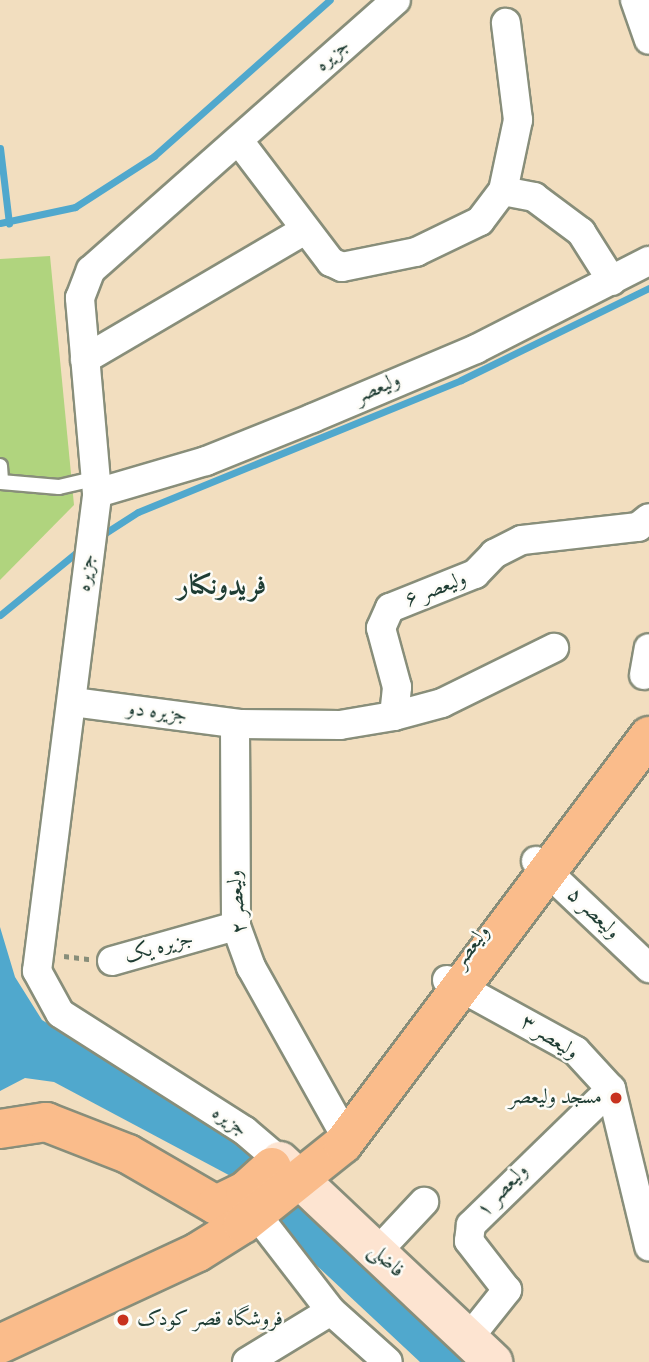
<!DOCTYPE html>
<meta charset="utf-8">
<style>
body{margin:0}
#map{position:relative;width:649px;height:1362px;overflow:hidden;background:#f2debf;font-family:"IM FELL English",Amiri,serif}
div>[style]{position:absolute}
.green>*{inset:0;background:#b0d47e}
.water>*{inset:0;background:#50a8cd}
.stream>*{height:7px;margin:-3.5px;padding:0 3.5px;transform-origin:3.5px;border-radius:3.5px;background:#50a8cd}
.path>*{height:4.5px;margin-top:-2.25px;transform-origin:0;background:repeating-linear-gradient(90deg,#888e7a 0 5px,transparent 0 10px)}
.roads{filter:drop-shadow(2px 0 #888e7a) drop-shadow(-2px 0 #888e7a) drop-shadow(0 2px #888e7a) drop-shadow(0 -2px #888e7a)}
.service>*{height:14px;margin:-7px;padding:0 7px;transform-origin:7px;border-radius:7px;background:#fff}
.minor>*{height:28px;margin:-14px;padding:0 14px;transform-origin:14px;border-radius:14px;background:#fff}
.secondary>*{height:38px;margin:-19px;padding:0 19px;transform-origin:19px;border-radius:19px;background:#fde4d1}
.primary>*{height:38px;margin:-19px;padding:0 19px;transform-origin:19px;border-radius:19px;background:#fabc8b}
.dots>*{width:19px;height:19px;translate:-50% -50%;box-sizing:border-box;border:4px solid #fdfcf7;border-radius:50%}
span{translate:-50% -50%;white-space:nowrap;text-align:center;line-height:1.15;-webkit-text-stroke:5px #fdfcf7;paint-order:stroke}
.street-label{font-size:21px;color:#1f3d34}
.poi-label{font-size:21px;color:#1f3d34}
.right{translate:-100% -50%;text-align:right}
.left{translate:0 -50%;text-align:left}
.district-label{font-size:28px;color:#1f3d34;font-weight:700}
</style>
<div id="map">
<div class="green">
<div style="clip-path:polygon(50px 256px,74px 505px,0 580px,0 259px)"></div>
</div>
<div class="water">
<div style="clip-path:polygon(0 927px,15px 977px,42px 1020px,257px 1152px,473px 1362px,420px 1362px,299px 1249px,240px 1181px,54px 1082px,25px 1078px,0 1091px)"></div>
</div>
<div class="stream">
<div style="left:0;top:148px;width:76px;rotate:83.2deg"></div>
<div style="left:0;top:223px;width:77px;rotate:-12deg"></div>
<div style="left:75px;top:207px;width:94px;rotate:-32.8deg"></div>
<div style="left:154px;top:156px;width:235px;rotate:-41.6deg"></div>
<div style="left:99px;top:537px;width:46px;rotate:-32.7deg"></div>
<div style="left:138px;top:512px;width:349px;rotate:-22.2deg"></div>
<div style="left:461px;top:380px;width:209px;rotate:-26.1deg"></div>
<div style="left:0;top:615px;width:107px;rotate:-39.3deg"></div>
</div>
<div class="path">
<div style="left:64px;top:956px;width:26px;rotate:7deg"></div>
</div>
<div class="roads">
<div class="service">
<div style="left:0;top:466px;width:16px;rotate:86deg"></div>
<div style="left:1px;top:482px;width:58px;rotate:4.9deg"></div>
<div style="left:59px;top:487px;width:37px;rotate:-13deg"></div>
</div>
<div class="minor">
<div style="left:635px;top:0;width:42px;rotate:70.7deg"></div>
<div style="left:239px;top:141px;width:152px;rotate:52.8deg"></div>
<div style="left:331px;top:262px;width:12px;rotate:24deg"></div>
<div style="left:342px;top:267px;width:76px;rotate:-11.5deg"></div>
<div style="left:416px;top:252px;width:71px;rotate:-25.8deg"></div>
<div style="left:480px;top:221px;width:38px;rotate:-53deg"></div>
<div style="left:503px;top:191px;width:73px;rotate:-78.1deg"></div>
<div style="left:518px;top:120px;width:98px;rotate:-97.1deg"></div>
<div style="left:503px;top:191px;width:32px;rotate:11deg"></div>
<div style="left:534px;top:197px;width:59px;rotate:36.7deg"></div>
<div style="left:581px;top:232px;width:58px;rotate:57.7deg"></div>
<div style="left:85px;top:359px;width:255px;rotate:-30.4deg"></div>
<div style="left:97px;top:493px;width:114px;rotate:-16.4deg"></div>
<div style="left:206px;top:461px;width:115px;rotate:-21.9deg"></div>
<div style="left:313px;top:418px;width:177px;rotate:-22.9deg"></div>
<div style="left:476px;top:349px;width:194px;rotate:-27deg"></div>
<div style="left:644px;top:675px;width:27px;rotate:-80deg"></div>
<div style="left:73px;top:702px;width:168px;rotate:7.5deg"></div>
<div style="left:240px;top:724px;width:100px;rotate:0.6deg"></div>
<div style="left:340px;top:725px;width:55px;rotate:-9.5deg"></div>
<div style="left:394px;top:716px;width:29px;rotate:-84deg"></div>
<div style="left:397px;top:687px;width:61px;rotate:-105.2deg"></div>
<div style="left:381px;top:628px;width:22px;rotate:-66deg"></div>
<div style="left:390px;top:608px;width:92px;rotate:-21.8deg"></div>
<div style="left:475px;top:574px;width:28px;rotate:-46deg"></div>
<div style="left:494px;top:554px;width:31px;rotate:-27deg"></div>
<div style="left:522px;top:540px;width:117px;rotate:-6.4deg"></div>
<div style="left:638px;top:527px;width:14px;rotate:-39deg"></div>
<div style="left:394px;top:716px;width:50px;rotate:-15.2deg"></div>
<div style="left:442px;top:703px;width:125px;rotate:-26.2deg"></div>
<div style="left:240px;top:724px;width:6px;rotate:141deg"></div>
<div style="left:235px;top:728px;width:198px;rotate:89.7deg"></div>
<div style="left:236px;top:926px;width:44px;rotate:69.9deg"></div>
<div style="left:251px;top:967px;width:197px;rotate:60.8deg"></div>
<div style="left:536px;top:861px;width:156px;rotate:43.4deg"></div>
<div style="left:112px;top:961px;width:129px;rotate:-15.8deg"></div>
<div style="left:447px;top:980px;width:147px;rotate:28.8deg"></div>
<div style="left:576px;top:1051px;width:52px;rotate:47.4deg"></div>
<div style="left:611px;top:1089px;width:162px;rotate:76.4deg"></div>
<div style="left:280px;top:1161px;width:46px;rotate:-139.4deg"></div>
<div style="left:245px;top:1131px;width:219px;rotate:-147.5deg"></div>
<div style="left:60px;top:1013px;width:48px;rotate:-118.7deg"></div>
<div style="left:37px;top:971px;width:482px;rotate:-82.8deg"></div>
<div style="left:97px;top:493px;width:196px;rotate:-95deg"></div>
<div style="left:80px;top:298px;width:30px;rotate:-69deg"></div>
<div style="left:91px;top:270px;width:407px;rotate:-41.5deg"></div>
<div style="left:256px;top:1214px;width:123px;rotate:52.3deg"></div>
<div style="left:331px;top:1311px;width:76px;rotate:41.8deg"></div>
<div style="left:377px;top:1252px;width:69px;rotate:-46.8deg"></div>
<div style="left:468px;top:1339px;width:63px;rotate:-51.5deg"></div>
<div style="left:507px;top:1290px;width:62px;rotate:-127.8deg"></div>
<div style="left:469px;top:1241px;width:16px;rotate:-83deg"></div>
<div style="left:471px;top:1225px;width:195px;rotate:-44.2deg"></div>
<div style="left:247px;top:1362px;width:98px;rotate:-31.3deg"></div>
</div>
<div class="secondary">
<div style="left:280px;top:1161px;width:293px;rotate:43.3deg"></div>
</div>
<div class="primary">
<div style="left:0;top:1129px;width:47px;rotate:-8.7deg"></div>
<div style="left:46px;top:1122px;width:88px;rotate:21.3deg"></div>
<div style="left:128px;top:1154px;width:102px;rotate:30.1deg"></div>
<div style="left:216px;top:1205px;width:32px;rotate:-26deg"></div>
<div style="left:245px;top:1191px;width:36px;rotate:-42deg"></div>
<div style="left:0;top:1344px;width:218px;rotate:-24.9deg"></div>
<div style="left:198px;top:1252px;width:53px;rotate:-31.9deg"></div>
<div style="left:243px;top:1224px;width:128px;rotate:-38.7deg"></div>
<div style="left:343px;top:1144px;width:510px;rotate:-53.13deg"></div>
</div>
</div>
<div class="dots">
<div style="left:616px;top:1098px;background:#c8321e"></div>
<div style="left:123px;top:1320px;background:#c8321e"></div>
</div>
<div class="street-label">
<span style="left:333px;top:56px;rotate:-42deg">جزیره</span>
<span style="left:378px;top:389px;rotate:-24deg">ولیعصر</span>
<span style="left:87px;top:573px;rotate:-83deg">جزیره</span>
<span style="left:436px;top:590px;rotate:-21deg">ولیعصر ۶</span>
<span style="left:157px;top:713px;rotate:7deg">جزیره دو</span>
<span style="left:238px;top:902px;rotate:-95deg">ولیعصر ۲</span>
<span style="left:593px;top:914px;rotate:44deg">ولیعصر ۵</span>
<span style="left:472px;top:947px;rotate:-53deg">ولیعصر</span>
<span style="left:159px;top:948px;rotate:-16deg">جزیره یک</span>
<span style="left:549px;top:1038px;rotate:33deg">ولیعصر ۳</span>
<span style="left:229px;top:1122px;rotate:34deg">جزیره</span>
<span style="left:503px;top:1191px;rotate:-47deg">ولیعصر ۱</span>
<span style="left:386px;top:1261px;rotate:43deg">فاضلی</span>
</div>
<div class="poi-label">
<span class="right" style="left:602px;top:1098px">مسجد ولیعصر</span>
<span class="left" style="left:137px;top:1320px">فروشگاه قصر کودک</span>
</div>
<div class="district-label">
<span style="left:222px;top:587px">فریدونکنار</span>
</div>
</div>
